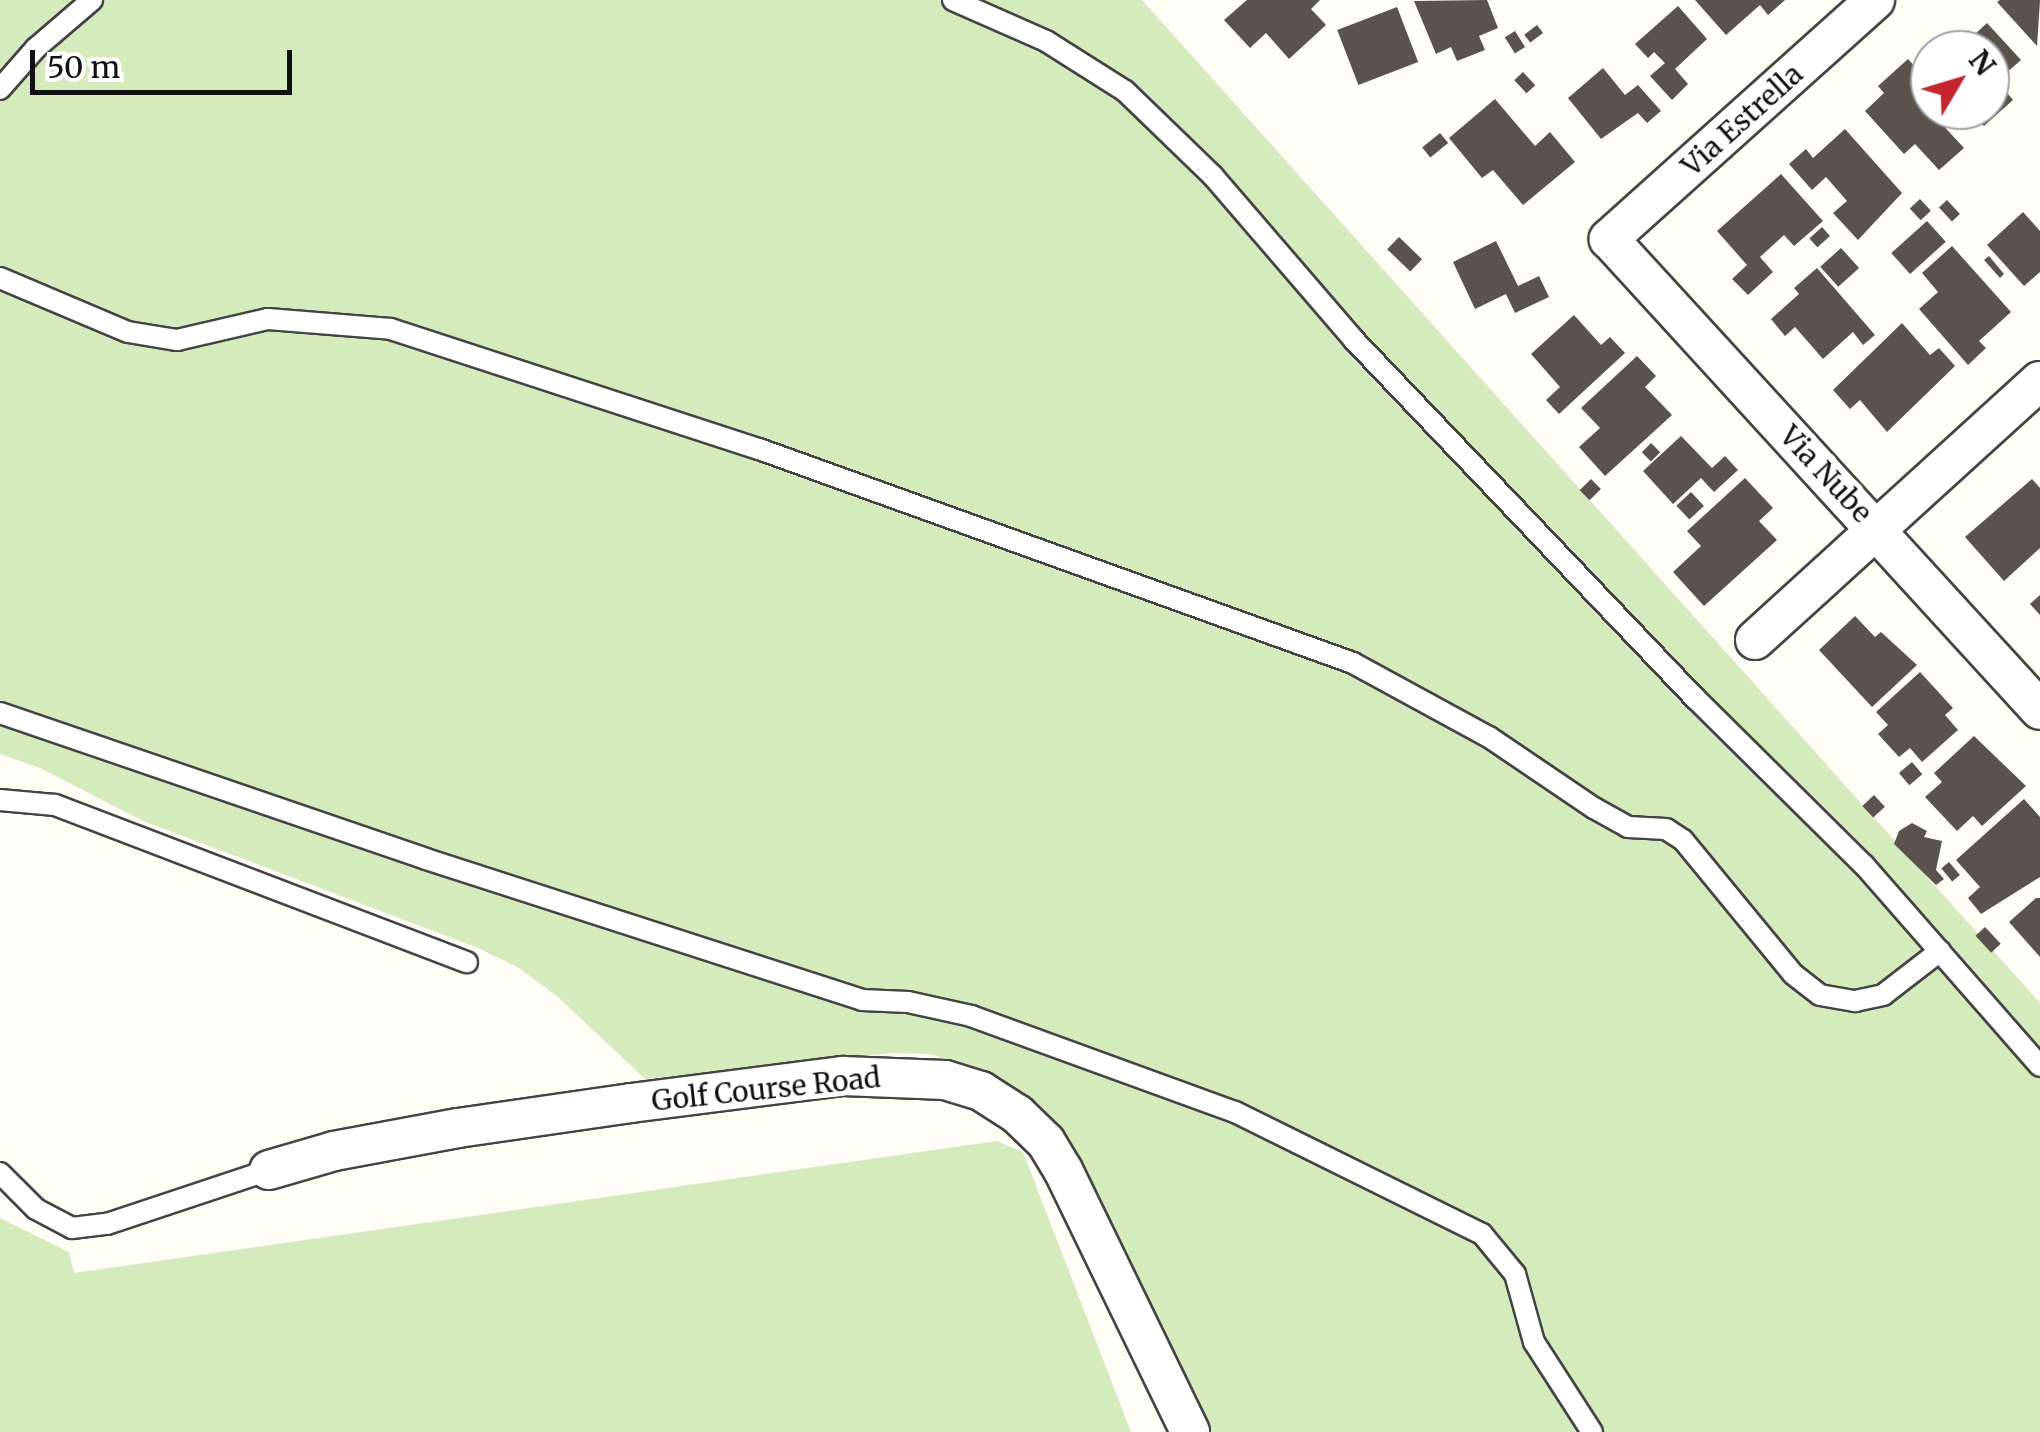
<!DOCTYPE html>
<style>
body{margin:0}
#map{position:relative;width:2040px;height:1432px;overflow:hidden;background:#fffdf5;font-family:Merriweather,serif}
div>[style]{position:absolute}
.green>*{inset:0;background:#d5ebbd}
.building>*{inset:0;background:#5a524d;transform-origin:0 0}
.roads{filter:drop-shadow(2px 0 #444) drop-shadow(-2px 0 #444) drop-shadow(0 2px #444) drop-shadow(0 -2px #444)}
.lane>*{height:20px;margin:-10px;padding:0 10px;transform-origin:10px;border-radius:10px;background:#fff}
.street>*{height:38px;margin:-19px;padding:0 19px;transform-origin:19px;border-radius:19px;background:#fff}
span{translate:-50% -50%;white-space:nowrap;text-align:center;line-height:1.15;-webkit-text-stroke:10px #fff;paint-order:stroke}
.street-label{font-size:28px;color:#111}
.north{position:absolute;left:1910px;top:30px;width:100px;height:100px;box-sizing:border-box;background:#fff;border:2px solid #a0a0a0;border-radius:50%;rotate:52deg;font-size:28px;font-weight:700;line-height:40px;text-align:center;color:#111}
.north::after{content:'';display:block;margin:auto;width:35px;height:45px;background:#c4262e;clip-path:polygon(50% 0,100% 100%,50% 72%,0 100%)}
.scale{position:absolute;left:30px;top:50px;width:262px;height:45px;box-sizing:border-box;border:5px solid #111;border-top:0;padding-left:12px;font-size:30px;line-height:35px;white-space:nowrap;color:#111;-webkit-text-stroke:8px #fff;paint-order:stroke}
</style>
<div id="map">
<div class="green">
<div style="clip-path:polygon(0 0,1142px 0,2040px 1003px,2040px 1432px,1212px 1432px,1085px 1167px,1044px 1109px,996px 1075px,930px 1054px,892px 1053px,645px 1079px,558px 997px,519px 968px,478px 948px,143px 821px,40px 768px,0 754px)"></div>
<div style="clip-path:polygon(997px 1141px,1023px 1152px,1131px 1432px,0 1432px,0 1218px,69px 1252px,74px 1273px)"></div>
</div>
<div class="building">
<div style="clip-path:polygon(1247px 0,1320px 0,1311px 9px,1326px 25px,1289px 59px,1266px 33px,1250px 48px,1224px 20px)"></div>
<div style="clip-path:polygon(1487px 0,1498px 28px,1479px 36px,1485px 50px,1457px 61px,1451px 47px,1436px 54px,1414px 1px)"></div>
<div style="clip-path:polygon(1695px 0,1785px 0,1768px 15px,1760px 5px,1726px 35px)"></div>
<div style="clip-path:polygon(2000px 0,2040px 0,2037px 46px,1997px 2px)"></div>
<div style="clip-path:polygon(1678px 6px,1707px 39px,1675px 69px,1688px 84px,1672px 100px,1650px 76px,1665px 63px,1654px 52px,1648px 58px,1635px 44px)"></div>
<div style="left:1397px;top:7px;width:59px;height:64px;rotate:69deg"></div>
<div style="clip-path:polygon(1987px 23px,2021px 60px,1997px 81px,2013px 100px,1984px 126px,1970px 110px,1990px 110px,1990px 50px,1930px 50px,1930px 66px,1921px 56px,1940px 39px,1948px 48px,1968px 30px,1973px 36px)"></div>
<div style="left:1537px;top:25px;width:10px;height:16px;rotate:53deg"></div>
<div style="left:1515px;top:31px;width:19px;height:12px;rotate:58deg"></div>
<div style="clip-path:polygon(1908px 59px,1930px 84px,1930px 110px,1954px 110px,1940px 122px,1964px 148px,1939px 170px,1915px 144px,1904px 154px,1865px 111px,1884px 93px,1878px 86px)"></div>
<div style="clip-path:polygon(1603px 68px,1625px 95px,1638px 85px,1661px 111px,1647px 123px,1638px 113px,1601px 139px,1568px 98px)"></div>
<div style="left:1523px;top:72px;width:18px;height:12px;rotate:47deg"></div>
<div style="clip-path:polygon(1495px 99px,1535px 146px,1550px 132px,1575px 162px,1523px 205px,1493px 170px,1482px 178px,1449px 138px)"></div>
<div style="clip-path:polygon(1845px 129px,1902px 193px,1858px 240px,1833px 213px,1847px 201px,1826px 177px,1812px 190px,1789px 164px,1806px 149px,1813px 158px)"></div>
<div style="left:1440px;top:133px;width:13px;height:23px;rotate:51deg"></div>
<div style="clip-path:polygon(1781px 174px,1823px 221px,1794px 246px,1784px 235px,1760px 257px,1773px 272px,1748px 295px,1732px 279px,1747px 265px,1717px 231px)"></div>
<div style="left:1920px;top:199px;width:16px;height:14px;rotate:47deg"></div>
<div style="left:1947px;top:200px;width:19px;height:11px;rotate:47deg"></div>
<div style="clip-path:polygon(2023px 212px,2040px 231px,2040px 272px,2024px 286px,1987px 245px)"></div>
<div style="left:1927px;top:221px;width:28px;height:48px;rotate:48deg"></div>
<div style="left:1822px;top:227px;width:12px;height:17px;rotate:48deg"></div>
<div style="left:1399px;top:237px;width:32px;height:17px;rotate:44deg"></div>
<div style="clip-path:polygon(1496px 241px,1518px 286px,1539px 276px,1549px 297px,1515px 313px,1506px 294px,1475px 309px,1453px 262px)"></div>
<div style="clip-path:polygon(1952px 246px,2011px 312px,1979px 341px,1986px 348px,1968px 365px,1919px 309px,1938px 292px,1922px 273px)"></div>
<div style="left:1841px;top:248px;width:27px;height:28px;rotate:48deg"></div>
<div style="clip-path:polygon(1989px 256px,2004px 274px,2000px 278px,1984px 260px)"></div>
<div style="clip-path:polygon(1817px 268px,1875px 335px,1863px 345px,1853px 332px,1823px 359px,1795px 327px,1785px 336px,1771px 319px,1799px 294px,1794px 288px)"></div>
<div style="clip-path:polygon(1574px 315px,1601px 345px,1610px 337px,1625px 353px,1559px 414px,1546px 400px,1560px 387px,1531px 354px)"></div>
<div style="clip-path:polygon(1902px 323px,1930px 355px,1939px 348px,1955px 366px,1887px 432px,1860px 400px,1850px 409px,1833px 390px)"></div>
<div style="clip-path:polygon(1637px 356px,1656px 376px,1645px 387px,1672px 415px,1605px 476px,1579px 447px,1600px 428px,1581px 408px)"></div>
<div style="clip-path:polygon(1681px 436px,1712px 468px,1725px 456px,1738px 470px,1714px 492px,1701px 478px,1673px 504px,1643px 471px)"></div>
<div style="left:1651px;top:443px;width:13px;height:13px;rotate:45deg"></div>
<div style="clip-path:polygon(1745px 478px,1773px 508px,1759px 521px,1777px 540px,1704px 606px,1673px 572px,1701px 546px,1687px 531px)"></div>
<div style="left:1591px;top:479px;width:14px;height:16px;rotate:45deg"></div>
<div style="clip-path:polygon(2032px 479px,2040px 488px,2040px 548px,2004px 581px,1965px 537px)"></div>
<div style="left:1691px;top:492px;width:19px;height:20px;rotate:47deg"></div>
<div style="clip-path:polygon(2040px 595px,2040px 615px,2030px 604px)"></div>
<div style="clip-path:polygon(1855px 616px,1875px 637px,1881px 632px,1917px 665px,1872px 707px,1819px 650px)"></div>
<div style="clip-path:polygon(1920px 672px,1953px 708px,1945px 715px,1958px 730px,1922px 762px,1910px 748px,1899px 757px,1878px 734px,1888px 725px,1876px 712px)"></div>
<div style="clip-path:polygon(1974px 736px,2026px 786px,1982px 826px,1973px 816px,1957px 831px,1925px 797px,1942px 782px,1934px 773px)"></div>
<div style="left:1912px;top:762px;width:16px;height:17px;rotate:50deg"></div>
<div style="left:1874px;top:795px;width:16px;height:16px;rotate:47deg"></div>
<div style="clip-path:polygon(2024px 799px,2040px 817px,2040px 877px,1981px 914px,1968px 898px,1980px 887px,1956px 860px)"></div>
<div style="clip-path:polygon(1912px 823px,1927px 831px,1924px 837px,1942px 841px,1936px 870px,1944px 879px,1936px 885px,1894px 844px,1899px 831px)"></div>
<div style="left:1949px;top:862px;width:17px;height:10px;rotate:50deg"></div>
<div style="clip-path:polygon(2036px 898px,2040px 898px,2040px 957px,2009px 922px)"></div>
<div style="left:1985px;top:927px;width:23px;height:13px;rotate:47deg"></div>
</div>
<div class="roads">
<div class="lane">
<div style="left:953px;top:0;width:102px;rotate:23.8deg"></div>
<div style="left:1046px;top:41px;width:93px;rotate:32.3deg"></div>
<div style="left:1125px;top:91px;width:122px;rotate:44deg"></div>
<div style="left:1213px;top:176px;width:216px;rotate:49.3deg"></div>
<div style="left:1354px;top:340px;width:496px;rotate:46.4deg"></div>
<div style="left:1696px;top:699px;width:236px;rotate:44.7deg"></div>
<div style="left:1864px;top:865px;width:267px;rotate:48.8deg"></div>
<div style="left:0;top:89px;width:55px;rotate:-48.7deg"></div>
<div style="left:36px;top:48px;width:74px;rotate:-40.6deg"></div>
<div style="left:0;top:278px;width:139px;rotate:22.9deg"></div>
<div style="left:128px;top:332px;width:50px;rotate:9.3deg"></div>
<div style="left:177px;top:340px;width:93px;rotate:-13deg"></div>
<div style="left:268px;top:319px;width:123px;rotate:4.6deg"></div>
<div style="left:391px;top:329px;width:387px;rotate:18.1deg"></div>
<div style="left:759px;top:449px;width:631px;rotate:19.81deg"></div>
<div style="left:1353px;top:663px;width:155px;rotate:28.6deg"></div>
<div style="left:1489px;top:737px;width:127px;rotate:34.1deg"></div>
<div style="left:1594px;top:808px;width:39px;rotate:29deg"></div>
<div style="left:1628px;top:827px;width:38px;rotate:3deg"></div>
<div style="left:1666px;top:829px;width:20px;rotate:33deg"></div>
<div style="left:1683px;top:840px;width:173px;rotate:50.6deg"></div>
<div style="left:1793px;top:974px;width:34px;rotate:38deg"></div>
<div style="left:1820px;top:995px;width:36px;rotate:10deg"></div>
<div style="left:1855px;top:1001px;width:29px;rotate:-12deg"></div>
<div style="left:1883px;top:995px;width:72px;rotate:-37.7deg"></div>
<div style="left:0;top:713px;width:450px;rotate:18.9deg"></div>
<div style="left:426px;top:859px;width:458px;rotate:17.9deg"></div>
<div style="left:862px;top:1000px;width:46px;rotate:2.5deg"></div>
<div style="left:908px;top:1002px;width:65px;rotate:12.5deg"></div>
<div style="left:971px;top:1016px;width:281px;rotate:20deg"></div>
<div style="left:1235px;top:1112px;width:275px;rotate:26.3deg"></div>
<div style="left:1482px;top:1234px;width:52px;rotate:50.5deg"></div>
<div style="left:1515px;top:1274px;width:71px;rotate:74.4deg"></div>
<div style="left:1534px;top:1342px;width:107px;rotate:57.2deg"></div>
<div style="left:0;top:800px;width:55px;rotate:5.2deg"></div>
<div style="left:55px;top:805px;width:441px;rotate:20.9deg"></div>
<div style="left:0;top:1173px;width:51px;rotate:45deg"></div>
<div style="left:36px;top:1209px;width:41px;rotate:27.8deg"></div>
<div style="left:72px;top:1228px;width:35px;rotate:-7deg"></div>
<div style="left:107px;top:1224px;width:171px;rotate:-18.4deg"></div>
</div>
<div class="street">
<div style="left:1875px;top:0;width:358px;rotate:138.1deg"></div>
<div style="left:1609px;top:239px;width:638px;rotate:47.54deg"></div>
<div style="left:1755px;top:640px;width:385px;rotate:-42.3deg"></div>
<div style="left:269px;top:1170px;width:68px;rotate:-16.3deg"></div>
<div style="left:334px;top:1151px;width:126px;rotate:-10.5deg"></div>
<div style="left:458px;top:1128px;width:175px;rotate:-8.2deg"></div>
<div style="left:631px;top:1103px;width:214px;rotate:-7.3deg"></div>
<div style="left:843px;top:1076px;width:102px;rotate:2.2deg"></div>
<div style="left:945px;top:1080px;width:38px;rotate:17deg"></div>
<div style="left:981px;top:1091px;width:43px;rotate:32.6deg"></div>
<div style="left:1017px;top:1114px;width:40px;rotate:44deg"></div>
<div style="left:1046px;top:1142px;width:33px;rotate:59deg"></div>
<div style="left:1063px;top:1170px;width:291px;rotate:64.1deg"></div>
</div>
</div>
<div class="street-label">
<span style="left:1742px;top:120px;rotate:-42deg">Via Estrella</span>
<span style="left:1826px;top:474px;rotate:47deg">Via Nube</span>
<span style="left:766px;top:1089px;rotate:-6deg">Golf Course Road</span>
</div>
<div class="north">N</div>
<div class="scale">50 m</div>
</div>
